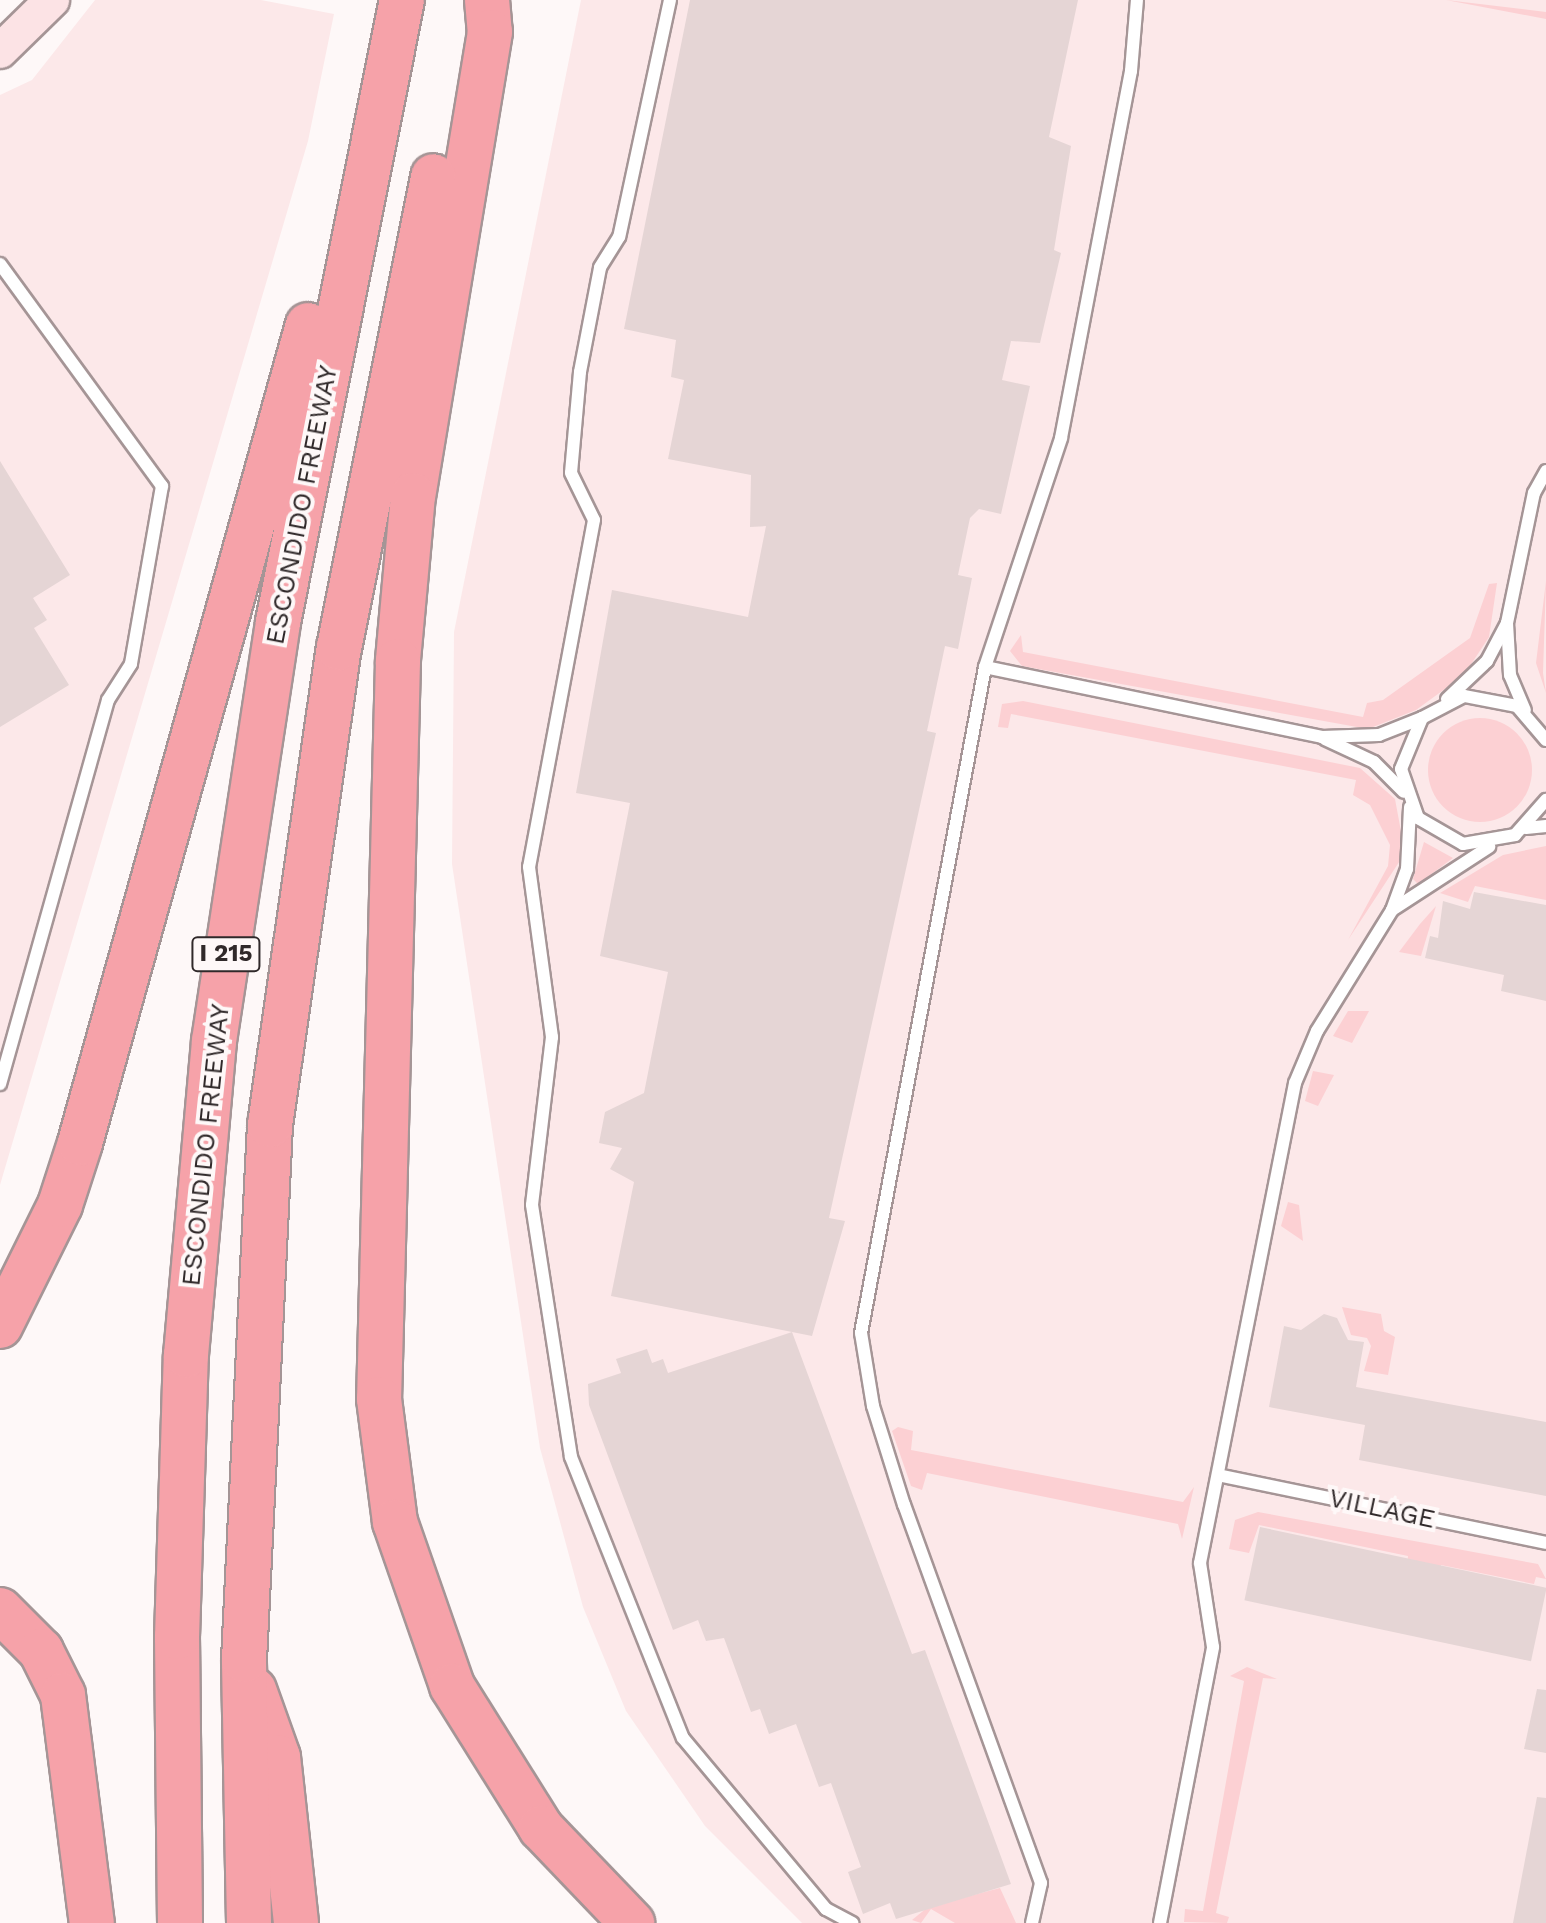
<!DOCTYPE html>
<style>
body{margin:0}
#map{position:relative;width:1546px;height:1923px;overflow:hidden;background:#fef8f8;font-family:"Work Sans",sans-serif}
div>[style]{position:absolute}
.built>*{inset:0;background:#fce8e9}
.green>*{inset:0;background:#fcd0d3}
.round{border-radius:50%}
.building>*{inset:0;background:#e5d5d5;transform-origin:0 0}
.roads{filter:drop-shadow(2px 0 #a59596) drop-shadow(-2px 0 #a59596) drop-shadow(0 2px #a59596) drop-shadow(0 -2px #a59596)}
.lane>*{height:12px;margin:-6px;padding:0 6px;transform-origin:6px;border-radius:6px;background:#fff}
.secondary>*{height:34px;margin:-17px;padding:0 17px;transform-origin:17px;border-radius:17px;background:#fce3e5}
.highway>*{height:44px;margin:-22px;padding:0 22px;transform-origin:22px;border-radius:22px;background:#f6a2a9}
span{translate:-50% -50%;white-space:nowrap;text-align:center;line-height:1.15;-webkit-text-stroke:8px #fef8f8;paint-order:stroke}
.shield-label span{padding:2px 6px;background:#fef8f8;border:2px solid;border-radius:6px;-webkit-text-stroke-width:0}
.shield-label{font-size:24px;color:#30292a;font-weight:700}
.street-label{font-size:26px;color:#30292a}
</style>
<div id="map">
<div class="built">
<div style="clip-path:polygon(95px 0,261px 0,334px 14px,308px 141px,0 1185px,0 95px,32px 80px)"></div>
<div style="clip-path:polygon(581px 0,1546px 0,1546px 1923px,802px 1923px,705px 1826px,626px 1711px,583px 1607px,540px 1448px,452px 864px,454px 632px)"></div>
</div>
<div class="green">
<div style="clip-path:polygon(1446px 0,1546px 12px,1546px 19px)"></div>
<div style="clip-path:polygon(1546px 581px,1543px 673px,1546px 693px,1536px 663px)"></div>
<div style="clip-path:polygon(1497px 583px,1489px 637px,1464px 675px,1416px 710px,1368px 729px,1022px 666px,1010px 651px,1021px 635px,1023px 652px,1363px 717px,1367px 703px,1383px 700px,1470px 638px,1489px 584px)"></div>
<div style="clip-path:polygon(1023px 701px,1360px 768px,1395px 799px,1405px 853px,1348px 940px,1388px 866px,1390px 845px,1370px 805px,1353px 795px,1356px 780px,1011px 714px,1008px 728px,998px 727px,1002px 704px)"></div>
<div class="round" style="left:1428px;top:718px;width:104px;height:104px"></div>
<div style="clip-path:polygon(1424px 842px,1453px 858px,1418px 884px,1413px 879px)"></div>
<div style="clip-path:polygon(1546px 846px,1546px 900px,1475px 886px,1468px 902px,1440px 893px,1503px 855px)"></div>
<div style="clip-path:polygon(1436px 906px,1421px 956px,1399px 952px,1420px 924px)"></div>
<div style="clip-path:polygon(1348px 1011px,1369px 1011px,1352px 1043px,1333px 1036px)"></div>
<div style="clip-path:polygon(1313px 1071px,1334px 1075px,1318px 1106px,1305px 1101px)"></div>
<div style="clip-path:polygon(1288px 1202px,1299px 1205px,1303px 1241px,1281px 1226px)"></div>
<div style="clip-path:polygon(1342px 1307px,1381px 1314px,1384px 1331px,1395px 1337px,1388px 1375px,1364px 1371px,1371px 1346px,1367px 1338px,1351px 1335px)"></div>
<div style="clip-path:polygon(898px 1427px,913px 1431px,911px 1450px,1183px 1502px,1194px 1487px,1182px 1539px,1178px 1524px,927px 1473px,922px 1490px,911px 1486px,892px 1431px)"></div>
<div style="clip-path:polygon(1258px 1512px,1538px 1564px,1546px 1579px,1536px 1577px,1534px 1584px,1441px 1565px,1439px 1573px,1407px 1568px,1408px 1556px,1259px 1525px,1249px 1553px,1229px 1549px,1235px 1520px)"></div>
<div style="clip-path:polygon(1247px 1667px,1277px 1679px,1263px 1678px,1216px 1913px,1229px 1917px,1227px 1923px,1184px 1922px,1185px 1909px,1203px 1911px,1244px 1681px,1230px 1676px)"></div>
<div style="clip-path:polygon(1000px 1888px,1016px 1923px,955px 1923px,931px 1909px,921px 1923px,912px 1920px,928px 1907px)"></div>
</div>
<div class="building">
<div style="clip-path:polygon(690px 0,1078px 0,1049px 137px,1071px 146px,1054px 250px,1061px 253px,1040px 343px,1011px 341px,1002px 380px,1030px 386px,1001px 514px,979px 509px,970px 518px,958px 575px,972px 578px,958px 649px,945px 646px,927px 731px,936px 733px,829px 1218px,845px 1221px,812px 1336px,611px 1296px,634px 1182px,610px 1169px,622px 1148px,599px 1143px,605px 1112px,644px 1093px,668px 972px,600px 956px,630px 803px,576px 793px,612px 590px,748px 617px,766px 526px,750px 527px,751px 475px,668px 459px,684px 380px,671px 377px,676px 340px,624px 329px)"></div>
<div style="clip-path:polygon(0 461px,70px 575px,33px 598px,47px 620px,34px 628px,69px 685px,0 727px)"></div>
<div style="clip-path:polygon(1474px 892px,1546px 905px,1546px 1001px,1501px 991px,1504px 975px,1425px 958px,1430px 936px,1438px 938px,1443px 901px,1470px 909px)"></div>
<div style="clip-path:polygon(1324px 1314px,1337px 1318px,1348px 1340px,1364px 1342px,1356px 1387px,1546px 1422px,1546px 1496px,1359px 1460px,1365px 1425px,1269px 1407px,1284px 1326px,1301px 1330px)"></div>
<div style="clip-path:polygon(792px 1332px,912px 1654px,925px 1650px,1011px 1884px,896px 1919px,890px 1903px,863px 1914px,848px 1872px,861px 1867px,831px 1783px,819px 1787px,796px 1724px,769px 1734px,760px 1709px,751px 1712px,724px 1638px,706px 1641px,698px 1620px,673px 1630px,589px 1405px,588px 1384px,621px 1373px,616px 1359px,647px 1349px,652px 1363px,663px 1359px,668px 1373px)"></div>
<div style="left:1260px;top:1527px;width:293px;height:75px;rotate:12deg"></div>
<div style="clip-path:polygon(1537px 1689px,1546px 1690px,1546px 1753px,1524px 1749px)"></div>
<div style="clip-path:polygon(1537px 1797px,1546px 1798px,1546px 1923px,1513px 1923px)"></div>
</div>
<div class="roads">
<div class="lane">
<div style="left:670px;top:0;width:242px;rotate:102.1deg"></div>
<div style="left:619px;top:237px;width:36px;rotate:122deg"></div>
<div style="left:600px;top:268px;width:106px;rotate:100.9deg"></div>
<div style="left:580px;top:372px;width:101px;rotate:95.1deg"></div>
<div style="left:571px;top:473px;width:52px;rotate:63.9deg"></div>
<div style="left:594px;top:520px;width:353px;rotate:100.6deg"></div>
<div style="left:529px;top:867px;width:172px;rotate:82.3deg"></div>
<div style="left:552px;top:1037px;width:169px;rotate:96.8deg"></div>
<div style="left:532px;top:1205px;width:255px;rotate:81.2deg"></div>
<div style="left:571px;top:1457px;width:302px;rotate:68.3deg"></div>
<div style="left:683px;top:1738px;width:223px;rotate:50.1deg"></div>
<div style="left:826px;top:1909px;width:30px;rotate:28deg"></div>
<div style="left:0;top:264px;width:275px;rotate:53.9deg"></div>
<div style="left:162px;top:486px;width:181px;rotate:99.9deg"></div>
<div style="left:131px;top:664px;width:43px;rotate:122.6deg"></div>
<div style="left:108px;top:700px;width:399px;rotate:105.7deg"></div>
<div style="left:1507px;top:623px;width:133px;rotate:-78.3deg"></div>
<div style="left:1534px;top:493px;width:25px;rotate:-61deg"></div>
<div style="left:985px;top:667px;width:344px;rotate:11.7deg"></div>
<div style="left:1322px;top:737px;width:57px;rotate:-2deg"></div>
<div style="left:1379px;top:735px;width:46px;rotate:-21.6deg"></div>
<div style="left:1447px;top:699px;width:55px;rotate:-43.5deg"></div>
<div style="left:1487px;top:661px;width:43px;rotate:-62.2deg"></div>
<div style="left:1507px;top:623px;width:52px;rotate:86.7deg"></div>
<div style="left:1510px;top:675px;width:38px;rotate:67deg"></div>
<div style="left:1325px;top:739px;width:54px;rotate:25.1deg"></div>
<div style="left:1374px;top:762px;width:42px;rotate:45deg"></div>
<div style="left:1546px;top:740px;width:45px;rotate:-130.5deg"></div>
<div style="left:1517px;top:706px;width:54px;rotate:-169.3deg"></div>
<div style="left:1464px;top:696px;width:47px;rotate:152.4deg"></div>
<div style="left:1422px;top:718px;width:55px;rotate:112.4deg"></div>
<div style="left:1401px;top:769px;width:52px;rotate:70.9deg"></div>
<div style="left:1418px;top:818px;width:52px;rotate:30deg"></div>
<div style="left:1463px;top:844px;width:53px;rotate:-9.8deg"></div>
<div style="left:1515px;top:835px;width:47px;rotate:-48.5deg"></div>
<div style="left:1526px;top:828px;width:20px;rotate:-6deg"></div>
<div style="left:1392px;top:910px;width:116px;rotate:-33deg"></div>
<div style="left:1218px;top:1475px;width:335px;rotate:11.7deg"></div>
<div style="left:1032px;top:1923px;width:41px;rotate:-77.3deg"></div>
<div style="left:1041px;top:1883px;width:402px;rotate:-109.9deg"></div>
<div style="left:904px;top:1505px;width:104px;rotate:-107.4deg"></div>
<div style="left:873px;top:1406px;width:74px;rotate:-99.3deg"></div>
<div style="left:861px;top:1333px;width:677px;rotate:-79.45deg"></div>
<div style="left:985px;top:667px;width:241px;rotate:-71.6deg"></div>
<div style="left:1061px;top:438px;width:374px;rotate:-79.2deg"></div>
<div style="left:1131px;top:71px;width:71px;rotate:-85.2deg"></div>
<div style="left:1160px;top:1923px;width:281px;rotate:-79.1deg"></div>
<div style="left:1213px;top:1647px;width:85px;rotate:-98.8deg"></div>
<div style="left:1200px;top:1563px;width:489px;rotate:-78.8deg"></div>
<div style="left:1295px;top:1083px;width:56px;rotate:-67.1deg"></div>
<div style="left:1317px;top:1031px;width:142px;rotate:-58.2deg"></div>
<div style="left:1392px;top:910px;width:44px;rotate:-69.9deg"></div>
<div style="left:1407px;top:869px;width:62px;rotate:-87.2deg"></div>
</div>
<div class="secondary">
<div style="left:0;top:51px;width:73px;rotate:-44.4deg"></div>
</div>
<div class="highway">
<div style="left:487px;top:0;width:32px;rotate:85deg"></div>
<div style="left:490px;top:32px;width:469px;rotate:99.4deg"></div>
<div style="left:413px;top:495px;width:167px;rotate:95.2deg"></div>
<div style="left:398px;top:661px;width:738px;rotate:91.47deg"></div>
<div style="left:379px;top:1399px;width:124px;rotate:82.6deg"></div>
<div style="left:395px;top:1522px;width:174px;rotate:70.8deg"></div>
<div style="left:452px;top:1686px;width:168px;rotate:57.9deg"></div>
<div style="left:541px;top:1828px;width:132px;rotate:46.2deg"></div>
<div style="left:0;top:1326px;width:135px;rotate:-63.6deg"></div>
<div style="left:60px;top:1205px;width:65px;rotate:-72.1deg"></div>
<div style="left:80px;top:1143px;width:849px;rotate:-74.43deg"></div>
<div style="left:0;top:1610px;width:58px;rotate:45deg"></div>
<div style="left:41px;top:1651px;width:49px;rotate:63.4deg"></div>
<div style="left:63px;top:1695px;width:230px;rotate:82.8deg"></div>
<div style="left:254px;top:1690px;width:71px;rotate:70.3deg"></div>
<div style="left:278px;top:1757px;width:167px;rotate:83.8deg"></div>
<div style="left:180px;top:1923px;width:286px;rotate:-90.6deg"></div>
<div style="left:177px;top:1637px;width:282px;rotate:-88.2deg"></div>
<div style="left:186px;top:1355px;width:315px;rotate:-84.9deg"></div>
<div style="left:214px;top:1041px;width:424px;rotate:-81.3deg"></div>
<div style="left:278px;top:622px;width:634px;rotate:-78.73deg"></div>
<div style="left:249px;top:1923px;width:263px;rotate:-91.1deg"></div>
<div style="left:244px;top:1660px;width:536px;rotate:-87.22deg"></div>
<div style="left:270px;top:1125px;width:482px;rotate:-81.8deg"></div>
<div style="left:339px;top:648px;width:481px;rotate:-78.7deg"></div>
</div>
</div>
<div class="shield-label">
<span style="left:226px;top:954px">I 215</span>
</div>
<div class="street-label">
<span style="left:302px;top:505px;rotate:-79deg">ESCONDIDO FREEWAY</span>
<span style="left:206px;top:1145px;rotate:-84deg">ESCONDIDO FREEWAY</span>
<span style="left:1382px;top:1509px;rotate:12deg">VILLAGE</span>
</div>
</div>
